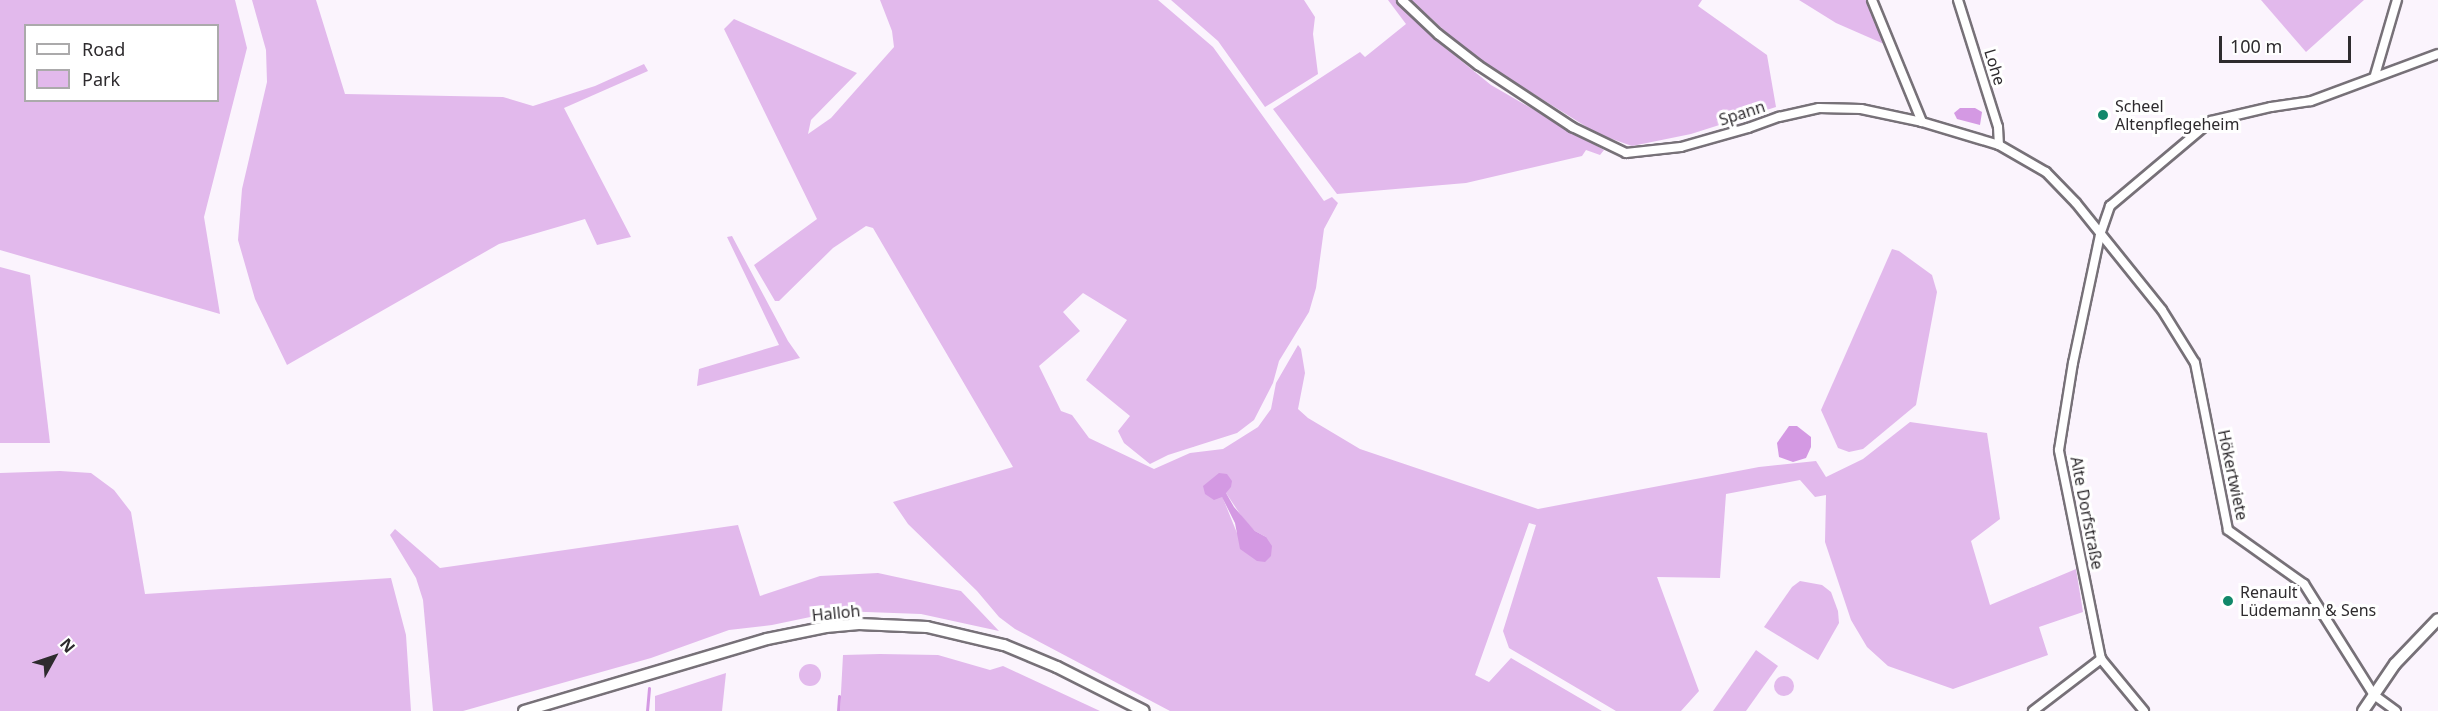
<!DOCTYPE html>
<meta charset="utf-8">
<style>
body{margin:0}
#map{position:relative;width:2438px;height:711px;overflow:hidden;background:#fbf4fd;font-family:"Noto Sans",sans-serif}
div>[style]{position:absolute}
.green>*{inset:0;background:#e2b9ec}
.round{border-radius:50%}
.water>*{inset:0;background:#d499e3}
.stream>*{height:3px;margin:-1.5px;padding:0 1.5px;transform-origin:1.5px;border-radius:1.5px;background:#d499e3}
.roads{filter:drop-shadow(2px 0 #777178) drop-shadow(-2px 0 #777178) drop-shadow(0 2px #777178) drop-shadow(0 -2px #777178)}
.minor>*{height:8px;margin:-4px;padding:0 4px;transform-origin:4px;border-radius:4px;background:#fff}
.secondary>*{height:10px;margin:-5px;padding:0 5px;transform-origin:5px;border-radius:5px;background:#fff}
.dots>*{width:16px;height:16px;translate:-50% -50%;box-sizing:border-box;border:3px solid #fff;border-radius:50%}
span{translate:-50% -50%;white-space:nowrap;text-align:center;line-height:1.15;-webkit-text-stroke:6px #fff;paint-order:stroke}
.street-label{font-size:16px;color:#2e2b2e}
.poi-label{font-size:16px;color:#2e2b2e}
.left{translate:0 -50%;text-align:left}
.legend{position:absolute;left:24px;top:24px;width:195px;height:78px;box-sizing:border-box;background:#fff;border:2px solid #abaaab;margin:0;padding:8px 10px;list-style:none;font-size:18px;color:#2e2b2e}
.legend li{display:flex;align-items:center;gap:12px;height:30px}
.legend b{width:30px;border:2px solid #abaaab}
.north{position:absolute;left:24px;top:627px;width:60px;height:60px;-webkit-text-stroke:4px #fff;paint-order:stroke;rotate:50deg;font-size:16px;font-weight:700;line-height:24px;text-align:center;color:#2e2b2e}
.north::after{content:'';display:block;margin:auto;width:21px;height:27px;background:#2e2b2e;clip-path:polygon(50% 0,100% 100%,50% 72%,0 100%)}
.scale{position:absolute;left:2219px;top:36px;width:132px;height:27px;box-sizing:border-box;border:3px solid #2e2b2e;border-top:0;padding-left:8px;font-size:18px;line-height:21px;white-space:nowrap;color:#2e2b2e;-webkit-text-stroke:4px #fff;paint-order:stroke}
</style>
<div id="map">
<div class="green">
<div style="clip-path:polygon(evenodd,0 0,235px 0,247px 48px,204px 217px,220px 314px,0 250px,0 0,26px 26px,218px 26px,218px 100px,26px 100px,26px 26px)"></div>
<div style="clip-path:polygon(252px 0,316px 0,345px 94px,503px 97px,533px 106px,595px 86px,644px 64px,648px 71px,564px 108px,631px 237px,597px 245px,585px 219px,499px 244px,287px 365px,255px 299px,238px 240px,242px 189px,267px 82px,266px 50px)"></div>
<div style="clip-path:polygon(evenodd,880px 0,1158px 0,1213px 47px,1324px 201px,1332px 197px,1338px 203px,1324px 229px,1316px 288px,1309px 312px,1279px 361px,1273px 383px,1254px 420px,1237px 433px,1168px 455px,1150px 464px,1124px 443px,1118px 431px,1130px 416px,1086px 380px,1127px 320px,1083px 293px,1063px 312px,1080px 331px,1039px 366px,1061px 411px,1072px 415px,1089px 438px,1154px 469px,1190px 453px,1223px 449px,1258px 427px,1271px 409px,1276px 383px,1298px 345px,1301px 349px,1305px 373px,1298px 409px,1308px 418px,1360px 449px,1538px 509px,1759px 467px,1816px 461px,1826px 477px,1863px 459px,1910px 422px,1987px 433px,2000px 519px,1971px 541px,1990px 605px,2076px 569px,2083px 612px,2039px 627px,2048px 655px,1953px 689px,1888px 666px,1867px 647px,1851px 620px,1825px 542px,1826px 495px,1815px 497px,1800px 480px,1726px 494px,1720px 578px,1657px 577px,1699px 691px,1681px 711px,1616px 711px,1509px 648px,1503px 631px,1536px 525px,1529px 523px,1475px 675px,1489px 682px,1511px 658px,1602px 711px,1170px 711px,1015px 629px,999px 617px,977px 591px,908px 524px,893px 502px,1013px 467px,873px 228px,866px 226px,833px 248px,779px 301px,775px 301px,754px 265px,817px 219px,724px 29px,734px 19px,857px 73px,811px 120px,808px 134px,831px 118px,894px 47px,892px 31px,880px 0,1226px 493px,1242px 517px,1255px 531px,1266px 537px,1237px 533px,1222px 496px,1226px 493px)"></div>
<div style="clip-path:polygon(1171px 0,1304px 0,1315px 17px,1313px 34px,1318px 74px,1265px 107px,1218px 41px)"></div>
<div style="clip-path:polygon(1388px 0,1396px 0,1438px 42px,1491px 85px,1604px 150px,1600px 155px,1586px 150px,1582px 156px,1466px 183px,1337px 194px,1273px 109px,1360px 52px,1365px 57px,1406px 24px)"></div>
<div style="clip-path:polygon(1411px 0,1702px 0,1698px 6px,1767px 55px,1776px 107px,1691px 134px,1632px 146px,1598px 134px,1471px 55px)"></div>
<div style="clip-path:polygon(1799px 0,1868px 0,1884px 44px,1836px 23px)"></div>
<div style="clip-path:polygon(2261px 0,2364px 0,2306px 52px)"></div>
<div style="clip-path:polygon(732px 236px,788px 341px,800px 358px,697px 386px,699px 369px,779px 345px,727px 237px)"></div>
<div style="clip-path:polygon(1892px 249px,1899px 251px,1932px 275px,1937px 292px,1916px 405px,1863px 449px,1849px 452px,1838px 448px,1821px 410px)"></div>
<div style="clip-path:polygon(0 267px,30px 275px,50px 443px,0 443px)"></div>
<div style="clip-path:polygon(60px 471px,91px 473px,114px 490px,131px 512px,145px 594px,391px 578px,406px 635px,411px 711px,0 711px,0 473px)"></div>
<div style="clip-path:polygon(738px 525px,760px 596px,820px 576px,878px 573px,961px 591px,999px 631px,921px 614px,839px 611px,772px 625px,729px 630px,651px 658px,463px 711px,433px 711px,423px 600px,416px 578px,390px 535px,395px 529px,440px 568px)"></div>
<div style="clip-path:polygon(1800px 581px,1822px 585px,1831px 592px,1838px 611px,1839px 623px,1818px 660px,1764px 627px,1792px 587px)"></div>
<div style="clip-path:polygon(1756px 650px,1778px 666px,1746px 711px,1713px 711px)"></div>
<div style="clip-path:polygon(880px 654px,938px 655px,990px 670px,1003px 666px,1100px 711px,840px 711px,843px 655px)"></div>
<div class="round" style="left:799px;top:664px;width:22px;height:22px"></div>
<div style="clip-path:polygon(726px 673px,722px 711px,655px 711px,655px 696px)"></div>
<div class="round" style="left:1774px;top:676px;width:20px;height:20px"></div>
</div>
<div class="water">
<div style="clip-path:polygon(1960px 108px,1975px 108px,1982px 112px,1980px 125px,1957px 119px,1954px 113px)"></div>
<div style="clip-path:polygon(1789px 426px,1797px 426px,1811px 437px,1811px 447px,1806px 458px,1793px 462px,1779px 457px,1777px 443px)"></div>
<div style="clip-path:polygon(1219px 473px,1227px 474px,1232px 481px,1231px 487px,1226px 493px,1234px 507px,1255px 531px,1266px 537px,1272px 546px,1271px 556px,1265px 562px,1257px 561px,1240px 549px,1235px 523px,1222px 497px,1214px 500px,1205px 494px,1203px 486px)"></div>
</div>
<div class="stream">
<div style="left:647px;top:711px;width:23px;rotate:-85deg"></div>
<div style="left:838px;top:711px;width:15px;rotate:-86deg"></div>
</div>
<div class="roads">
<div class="minor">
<div style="left:1402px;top:0;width:50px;rotate:43.4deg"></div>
<div style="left:1438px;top:34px;width:51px;rotate:37.8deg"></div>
<div style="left:1478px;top:65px;width:113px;rotate:33.4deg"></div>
<div style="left:1572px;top:127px;width:60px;rotate:25.7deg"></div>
<div style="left:1626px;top:153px;width:55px;rotate:-6.2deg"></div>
<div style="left:1681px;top:147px;width:70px;rotate:-15.8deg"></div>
<div style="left:1748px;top:128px;width:33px;rotate:-20deg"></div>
<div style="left:1779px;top:117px;width:41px;rotate:-12.7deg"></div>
<div style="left:1819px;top:108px;width:42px;rotate:1.4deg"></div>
<div style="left:1861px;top:109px;width:62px;rotate:12deg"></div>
<div style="left:1922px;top:122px;width:80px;rotate:16.6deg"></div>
<div style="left:1999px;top:145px;width:54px;rotate:29.9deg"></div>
<div style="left:2046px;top:172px;width:43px;rotate:45.9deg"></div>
<div style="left:2076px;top:203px;width:137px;rotate:51.2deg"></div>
<div style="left:2162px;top:310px;width:62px;rotate:58.1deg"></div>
<div style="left:2195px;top:363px;width:170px;rotate:78.8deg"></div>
<div style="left:2228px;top:530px;width:93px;rotate:35.4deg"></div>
<div style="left:2304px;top:584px;width:131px;rotate:57.8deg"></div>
<div style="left:2374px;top:695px;width:27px;rotate:36deg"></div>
<div style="left:1872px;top:0;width:132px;rotate:67.7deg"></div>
<div style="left:1958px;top:0;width:133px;rotate:72.5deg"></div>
<div style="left:1998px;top:127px;width:18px;rotate:87deg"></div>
<div style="left:2375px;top:75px;width:78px;rotate:-73.7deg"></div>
<div style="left:2033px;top:711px;width:86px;rotate:-37.4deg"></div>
<div style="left:2144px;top:711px;width:67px;rotate:-129.6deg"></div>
<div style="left:2101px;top:659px;width:213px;rotate:-101.4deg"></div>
<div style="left:2059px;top:450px;width:88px;rotate:-80.9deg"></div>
<div style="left:2073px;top:363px;width:131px;rotate:-78.1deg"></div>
<div style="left:2100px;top:235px;width:31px;rotate:-71deg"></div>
<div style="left:2110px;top:206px;width:132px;rotate:-40.1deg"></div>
<div style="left:2211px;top:121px;width:62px;rotate:-13.1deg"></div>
<div style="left:2271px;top:107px;width:40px;rotate:-8.5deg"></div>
<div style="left:2311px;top:101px;width:135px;rotate:-20.3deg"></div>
</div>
<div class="secondary">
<div style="left:524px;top:711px;width:253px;rotate:-16.5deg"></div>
<div style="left:767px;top:639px;width:60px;rotate:-11.5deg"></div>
<div style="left:826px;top:627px;width:33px;rotate:-5deg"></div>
<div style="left:859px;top:624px;width:68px;rotate:2.5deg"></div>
<div style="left:927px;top:627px;width:79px;rotate:13.2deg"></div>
<div style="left:1004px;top:645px;width:57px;rotate:22.5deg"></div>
<div style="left:1057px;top:667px;width:97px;rotate:26.8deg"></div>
<div style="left:2363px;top:711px;width:57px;rotate:-55.8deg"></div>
<div style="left:2395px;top:664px;width:62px;rotate:-46.3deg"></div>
</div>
</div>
<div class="dots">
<div style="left:2103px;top:115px;background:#12886a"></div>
<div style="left:2228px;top:601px;background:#12886a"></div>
</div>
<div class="street-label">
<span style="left:1995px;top:67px;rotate:73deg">Lohe</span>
<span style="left:1742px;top:113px;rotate:-18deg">Spann</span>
<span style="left:2233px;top:475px;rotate:78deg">Hökertwiete</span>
<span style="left:2087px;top:513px;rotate:79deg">Alte Dorfstraße</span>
<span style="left:836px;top:613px;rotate:-6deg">Halloh</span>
</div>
<div class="poi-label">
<span class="left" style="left:2115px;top:115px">Scheel<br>Altenpflegeheim</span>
<span class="left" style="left:2240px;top:601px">Renault<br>Lüdemann &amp; Sens</span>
</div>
<ul class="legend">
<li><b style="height:8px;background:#fff"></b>Road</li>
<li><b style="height:16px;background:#e2b9ec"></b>Park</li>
</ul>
<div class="north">N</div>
<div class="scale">100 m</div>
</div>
